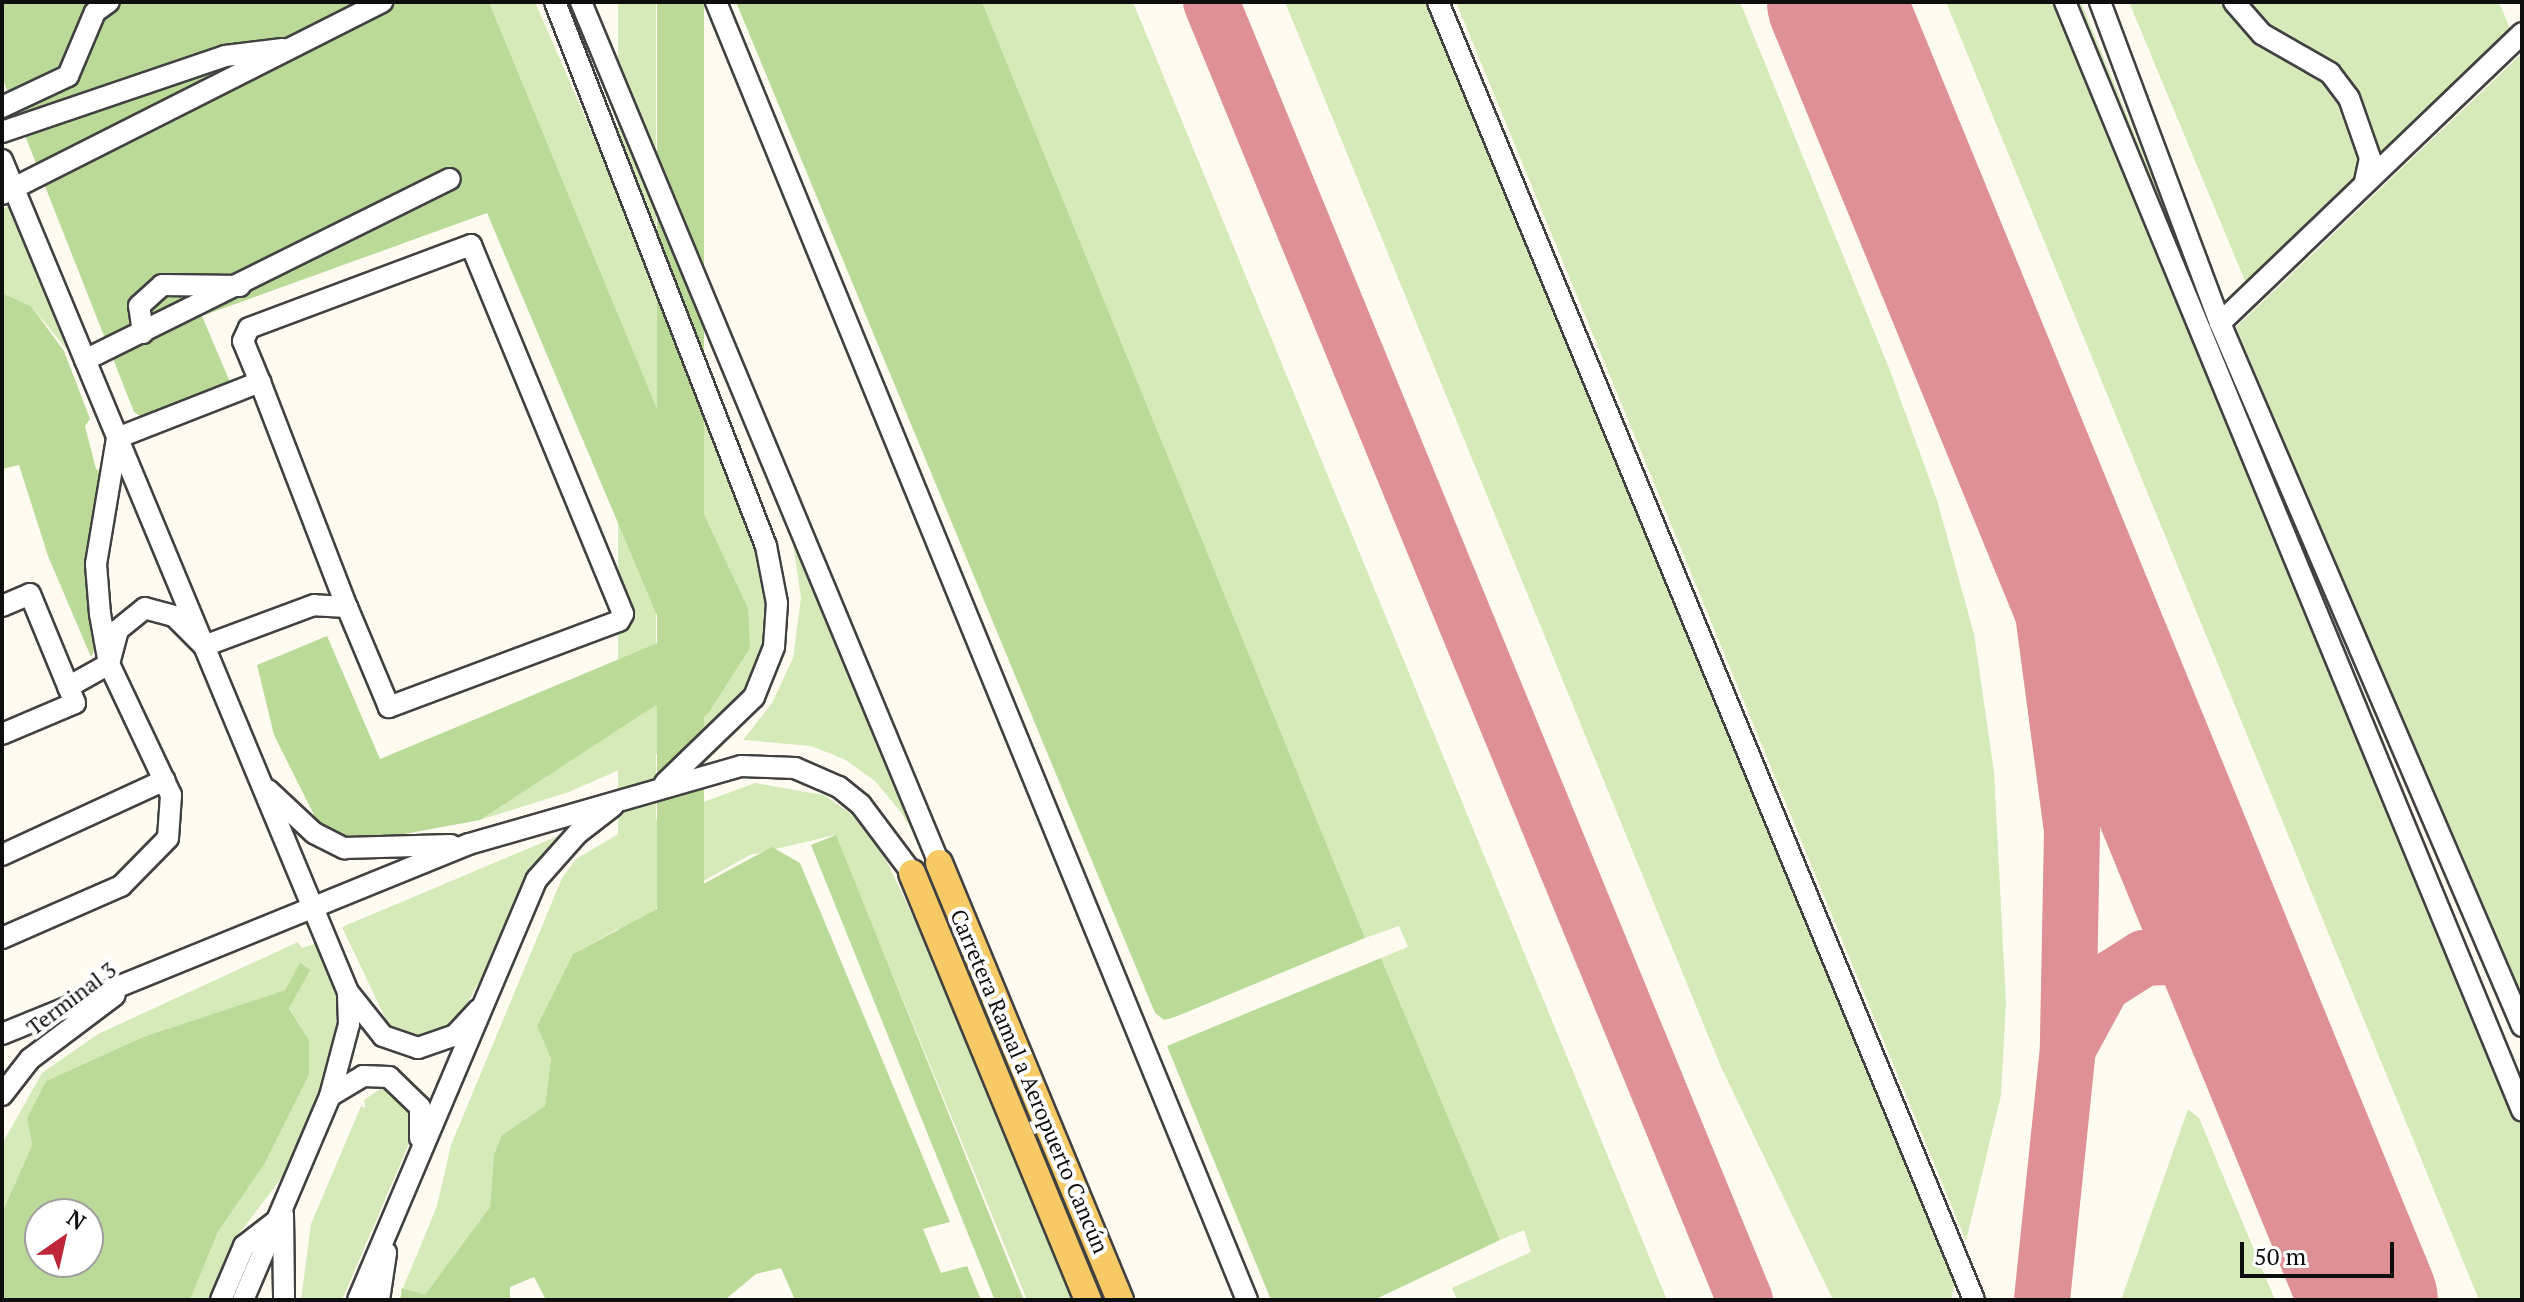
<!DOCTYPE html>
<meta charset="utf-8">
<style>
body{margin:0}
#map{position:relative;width:2524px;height:1302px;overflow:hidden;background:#fffbf0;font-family:"PT Serif",serif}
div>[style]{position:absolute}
.green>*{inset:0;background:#d6eab9;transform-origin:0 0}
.forest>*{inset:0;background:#bbda98;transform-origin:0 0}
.taxiway>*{height:56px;margin:-28px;padding:0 28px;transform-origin:28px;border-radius:28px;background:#df9094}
.runway>*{height:138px;margin:-69px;padding:0 69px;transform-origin:69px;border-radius:69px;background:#df9094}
.roads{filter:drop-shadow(2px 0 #414141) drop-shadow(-2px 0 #414141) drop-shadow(0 2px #414141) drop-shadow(0 -2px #414141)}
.minor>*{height:20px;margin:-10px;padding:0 10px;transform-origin:10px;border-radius:10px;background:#fff}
.major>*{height:26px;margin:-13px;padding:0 13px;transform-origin:13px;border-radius:13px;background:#f8ca66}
span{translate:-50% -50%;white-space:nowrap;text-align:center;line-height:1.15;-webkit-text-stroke:8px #fff;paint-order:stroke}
.street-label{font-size:22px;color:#0e0e0e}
.frame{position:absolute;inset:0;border:4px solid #0e0e0e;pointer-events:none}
.north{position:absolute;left:24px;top:1198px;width:80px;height:80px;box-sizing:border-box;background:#fff;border:2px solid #9f9f9f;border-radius:50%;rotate:34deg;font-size:22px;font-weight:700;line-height:32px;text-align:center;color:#0e0e0e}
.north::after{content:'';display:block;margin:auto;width:28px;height:36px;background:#bf2638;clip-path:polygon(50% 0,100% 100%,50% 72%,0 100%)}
.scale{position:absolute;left:2240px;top:1242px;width:154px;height:36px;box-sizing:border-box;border:4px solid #0e0e0e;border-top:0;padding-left:10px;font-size:24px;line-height:28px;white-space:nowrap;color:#0e0e0e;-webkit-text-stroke:6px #fff;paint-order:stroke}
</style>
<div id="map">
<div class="green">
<div style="clip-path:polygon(489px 2px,535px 2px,656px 280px,653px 289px,761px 547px,770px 593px,762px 676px,713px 729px,569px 792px,480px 820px,656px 704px,683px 735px,748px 608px,673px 448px)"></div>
<div style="left:618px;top:2px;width:38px;height:1403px"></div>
<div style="clip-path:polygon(982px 2px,1133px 2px,1667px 1300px,1457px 1300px,1452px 1288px,1531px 1252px,1524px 1230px,1500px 1240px,1381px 958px,1408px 947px,1399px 926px,1365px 938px)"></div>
<div style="clip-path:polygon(1285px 2px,1434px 2px,1957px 1273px,1951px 1300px,1833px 1300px,1721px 1067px)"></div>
<div style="clip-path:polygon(1456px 2px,1740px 2px,1889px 368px,1937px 500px,1974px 634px,1994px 772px,2006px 1003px,2001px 1095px,1966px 1241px)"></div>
<div style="clip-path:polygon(1946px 2px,2081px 2px,2522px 1085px,2522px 1300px,2479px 1300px)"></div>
<div style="clip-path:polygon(2129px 2px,2499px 2px,2514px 38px,2245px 281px)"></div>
<div style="clip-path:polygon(2521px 54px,2522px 57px,2522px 1009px,2236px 327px)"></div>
<div style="clip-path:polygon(2px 207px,14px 207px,67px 350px,31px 306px,2px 293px)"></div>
<div style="clip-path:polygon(790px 523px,932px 863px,900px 811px,875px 781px,844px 759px,811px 746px,743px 740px,772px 703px,793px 658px,801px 598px)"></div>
<div style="clip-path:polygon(755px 783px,824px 795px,857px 818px,880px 847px,970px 1038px,1076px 1300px,1027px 1300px,835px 835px,750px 855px,573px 954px,537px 1026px,551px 1059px,545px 1106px,502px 1135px,494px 1154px,490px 1207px,425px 1296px,403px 1288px,437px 1206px,451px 1145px,562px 878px,576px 859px,620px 833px)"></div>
<div style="clip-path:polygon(558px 836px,460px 1017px,425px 1038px,389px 1026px,342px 927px)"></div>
<div style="clip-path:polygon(298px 942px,302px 948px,317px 943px,338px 997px,331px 1077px,289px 1168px,232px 1243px,208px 1300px,190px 1300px,218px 1232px,265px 1163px,309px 1075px,309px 1040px,289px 1007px,311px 971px,300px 964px,285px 990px,143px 1037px,46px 1081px,27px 1118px,32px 1145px,2px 1213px,2px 1144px,42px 1073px,98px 1034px)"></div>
<div style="clip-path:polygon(380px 1089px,399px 1090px,417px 1125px,342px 1300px,301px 1300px,311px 1224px,361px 1106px,365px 1108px,364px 1100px)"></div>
<div style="clip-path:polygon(2188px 1109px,2199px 1118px,2275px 1300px,2121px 1300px)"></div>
</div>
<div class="forest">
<div style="clip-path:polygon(2px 2px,489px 2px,673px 448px,748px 608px,750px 648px,709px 712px,684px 735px,656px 705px,480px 820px,345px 845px,318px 823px,274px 735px,257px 665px,327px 636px,380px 759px,667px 639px,487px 213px,202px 316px,232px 387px,143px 418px,134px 412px,2px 77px)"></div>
<div style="left:657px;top:2px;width:47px;height:1404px"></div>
<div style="clip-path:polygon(736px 2px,982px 2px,1365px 938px,1175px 1017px,1164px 1020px,1155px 1013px)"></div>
<div style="clip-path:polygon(2px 293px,31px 306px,64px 351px,90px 419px,85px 426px,96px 469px,102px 472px,87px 580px,97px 643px,91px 657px,48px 556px,19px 465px,2px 469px)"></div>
<div style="left:836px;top:835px;width:503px;height:27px;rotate:68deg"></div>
<div style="clip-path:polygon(772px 847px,800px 863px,950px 1222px,923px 1229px,941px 1273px,967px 1266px,981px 1300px,795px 1300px,781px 1268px,756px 1274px,727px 1298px,713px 1300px,546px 1300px,534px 1277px,510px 1287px,510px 1300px,400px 1300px,402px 1288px,425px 1295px,490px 1207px,494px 1154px,502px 1135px,545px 1106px,551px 1059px,537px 1026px,573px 954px)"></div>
<div style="clip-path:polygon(1381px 958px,1500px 1240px,1374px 1300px,1271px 1300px,1167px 1046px)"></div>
<div style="clip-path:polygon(evenodd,300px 963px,311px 970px,289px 1008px,309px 1040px,309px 1075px,265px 1163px,218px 1232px,190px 1300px,2px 1300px,2px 1213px,32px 1145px,27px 1118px,46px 1081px,143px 1037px,285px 990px,300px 963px,40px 1214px,88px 1214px,88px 1262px,40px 1262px,40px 1214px)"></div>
</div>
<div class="taxiway">
<div style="left:1211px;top:2px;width:1404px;rotate:67.64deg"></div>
<div style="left:2022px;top:456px;width:377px;rotate:82.4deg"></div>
<div style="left:2072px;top:830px;width:218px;rotate:91.1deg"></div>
<div style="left:2068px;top:1048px;width:253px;rotate:95.9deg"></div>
<div style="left:2071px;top:1043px;width:67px;rotate:-61.5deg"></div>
<div style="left:2103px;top:984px;width:49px;rotate:-32.4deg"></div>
<div style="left:2144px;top:958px;width:47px;rotate:-2.4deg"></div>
<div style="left:2191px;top:956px;width:18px;rotate:19deg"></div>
<div style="left:2208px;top:962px;width:57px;rotate:46.4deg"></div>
</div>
<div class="runway">
<div style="left:1836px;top:2px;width:1403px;rotate:67.68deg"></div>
</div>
<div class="roads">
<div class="minor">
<div style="left:555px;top:2px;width:583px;rotate:68.8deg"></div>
<div style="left:766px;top:546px;width:58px;rotate:79.1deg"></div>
<div style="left:777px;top:603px;width:44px;rotate:93.9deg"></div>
<div style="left:774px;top:647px;width:54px;rotate:111.8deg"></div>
<div style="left:754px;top:697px;width:124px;rotate:136deg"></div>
<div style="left:581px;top:2px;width:932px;rotate:67.42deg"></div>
<div style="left:716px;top:2px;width:1402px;rotate:67.75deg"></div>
<div style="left:1438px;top:2px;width:1404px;rotate:67.56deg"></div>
<div style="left:2065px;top:2px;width:1199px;rotate:67.59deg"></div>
<div style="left:2100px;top:2px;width:343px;rotate:69.5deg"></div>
<div style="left:2220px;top:323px;width:765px;rotate:66.75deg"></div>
<div style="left:2234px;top:2px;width:43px;rotate:48.8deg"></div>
<div style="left:2262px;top:34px;width:78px;rotate:29.8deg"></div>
<div style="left:2330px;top:73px;width:31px;rotate:53deg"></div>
<div style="left:2349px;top:98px;width:64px;rotate:70.7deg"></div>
<div style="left:2370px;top:158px;width:24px;rotate:102deg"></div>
<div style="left:2px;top:107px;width:73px;rotate:-25.2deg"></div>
<div style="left:68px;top:76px;width:69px;rotate:-67.1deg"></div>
<div style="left:95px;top:12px;width:17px;rotate:-36deg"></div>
<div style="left:2px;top:132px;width:236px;rotate:-18.8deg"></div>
<div style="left:225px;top:56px;width:58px;rotate:-6.9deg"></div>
<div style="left:2px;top:160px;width:901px;rotate:67.42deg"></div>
<div style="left:348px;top:992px;width:56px;rotate:51.5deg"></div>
<div style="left:383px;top:1036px;width:37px;rotate:19deg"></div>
<div style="left:418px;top:1048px;width:39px;rotate:-19deg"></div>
<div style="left:455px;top:1035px;width:35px;rotate:-47deg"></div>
<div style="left:2px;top:194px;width:426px;rotate:-26.8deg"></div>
<div style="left:2220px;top:323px;width:419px;rotate:-43.8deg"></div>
<div style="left:143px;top:333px;width:27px;rotate:-98deg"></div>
<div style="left:139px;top:306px;width:31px;rotate:-42deg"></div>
<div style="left:162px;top:285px;width:78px;rotate:0.7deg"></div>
<div style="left:85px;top:360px;width:407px;rotate:-26.4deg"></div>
<div style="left:260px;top:382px;width:44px;rotate:-112.5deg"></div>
<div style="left:243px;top:341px;width:14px;rotate:-65deg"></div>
<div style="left:249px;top:328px;width:237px;rotate:-20.5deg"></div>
<div style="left:471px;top:245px;width:399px;rotate:67.6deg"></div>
<div style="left:623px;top:614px;width:8px;rotate:120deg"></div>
<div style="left:619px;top:621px;width:246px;rotate:159.5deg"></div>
<div style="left:389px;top:707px;width:108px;rotate:-112.8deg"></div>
<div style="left:2px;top:606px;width:30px;rotate:-23deg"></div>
<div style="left:30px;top:594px;width:118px;rotate:67.6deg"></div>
<div style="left:75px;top:703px;width:79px;rotate:157deg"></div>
<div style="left:268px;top:790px;width:63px;rotate:43.1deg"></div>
<div style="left:314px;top:833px;width:34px;rotate:27deg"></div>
<div style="left:344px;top:848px;width:107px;rotate:-1.6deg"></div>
<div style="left:2px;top:855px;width:179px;rotate:-24.7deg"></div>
<div style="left:2px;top:938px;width:130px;rotate:-23.6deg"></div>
<div style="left:121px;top:886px;width:67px;rotate:-45.6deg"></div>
<div style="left:168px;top:838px;width:43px;rotate:-86deg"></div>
<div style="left:171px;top:795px;width:145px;rotate:-115.3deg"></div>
<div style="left:109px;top:664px;width:51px;rotate:-100.2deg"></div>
<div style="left:100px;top:614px;width:50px;rotate:-94.6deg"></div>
<div style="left:96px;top:564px;width:128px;rotate:-80.5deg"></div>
<div style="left:117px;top:438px;width:154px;rotate:-21.4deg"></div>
<div style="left:260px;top:382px;width:241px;rotate:68.9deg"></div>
<div style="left:347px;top:607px;width:33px;rotate:-177deg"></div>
<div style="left:314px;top:605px;width:117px;rotate:159.6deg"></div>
<div style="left:204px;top:646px;width:42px;rotate:-135deg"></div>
<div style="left:174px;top:616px;width:30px;rotate:-165deg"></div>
<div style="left:145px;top:608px;width:35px;rotate:141deg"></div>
<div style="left:118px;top:630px;width:35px;rotate:105deg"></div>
<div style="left:109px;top:664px;width:47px;rotate:150.7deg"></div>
<div style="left:2px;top:1034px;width:504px;rotate:-22.14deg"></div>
<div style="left:469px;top:844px;width:283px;rotate:-16deg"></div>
<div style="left:741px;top:766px;width:54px;rotate:2.1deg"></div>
<div style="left:795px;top:768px;width:48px;rotate:23.4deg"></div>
<div style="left:839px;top:787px;width:28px;rotate:39deg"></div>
<div style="left:861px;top:805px;width:85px;rotate:53.1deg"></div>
<div style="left:2px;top:1095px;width:46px;rotate:-52.1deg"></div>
<div style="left:30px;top:1059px;width:106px;rotate:-37deg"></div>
<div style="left:330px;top:1096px;width:39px;rotate:-31deg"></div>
<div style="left:363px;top:1076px;width:26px;rotate:2deg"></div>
<div style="left:389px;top:1077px;width:43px;rotate:44.1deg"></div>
<div style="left:420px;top:1107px;width:31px;rotate:90deg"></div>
<div style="left:283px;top:1214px;width:86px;rotate:89.3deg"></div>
<div style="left:221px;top:1300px;width:59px;rotate:-66.9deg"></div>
<div style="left:244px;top:1246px;width:41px;rotate:-38deg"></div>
<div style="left:243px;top:1300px;width:222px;rotate:-66.9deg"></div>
<div style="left:330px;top:1096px;width:74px;rotate:-75.2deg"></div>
<div style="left:349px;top:1024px;width:32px;rotate:-92deg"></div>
<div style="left:358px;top:1300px;width:457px;rotate:-67deg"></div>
<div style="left:537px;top:879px;width:62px;rotate:-48.3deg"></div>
<div style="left:578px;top:833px;width:44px;rotate:-37.6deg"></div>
<div style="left:379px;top:1300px;width:48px;rotate:-81.5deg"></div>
</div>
<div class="major">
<div style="left:939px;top:863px;width:473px;rotate:67.5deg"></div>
<div style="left:912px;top:873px;width:462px;rotate:67.6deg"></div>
</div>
</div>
<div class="street-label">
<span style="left:71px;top:998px;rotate:-37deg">Terminal 3</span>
<span style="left:1030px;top:1081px;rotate:67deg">Carretera Ramal a Aeropuerto Cancún</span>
</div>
<div class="frame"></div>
<div class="north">N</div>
<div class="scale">50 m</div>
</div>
